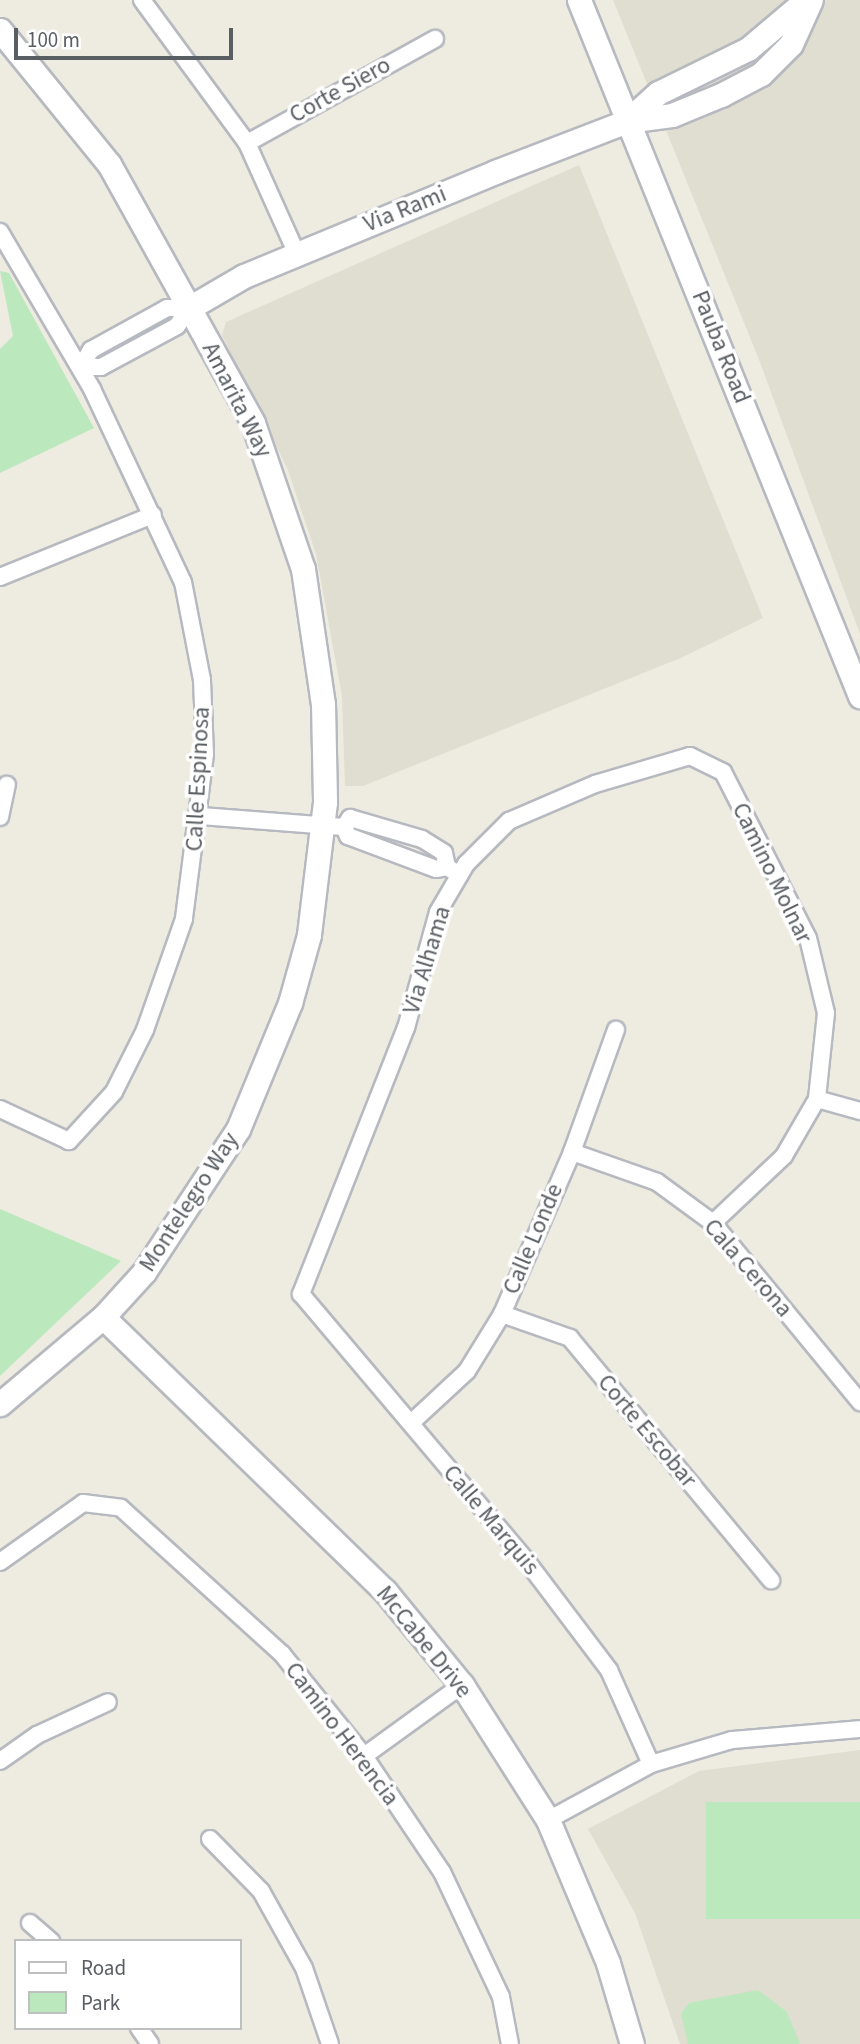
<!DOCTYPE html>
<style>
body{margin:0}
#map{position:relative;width:860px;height:2044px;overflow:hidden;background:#eeebe1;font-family:"Source Sans 3",sans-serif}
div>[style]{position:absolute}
.education>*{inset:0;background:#e0ddd1}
.green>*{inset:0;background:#bbe8bc;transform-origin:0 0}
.roads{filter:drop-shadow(2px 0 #b6b9bf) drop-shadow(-2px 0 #b6b9bf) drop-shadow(0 2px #b6b9bf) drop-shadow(0 -2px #b6b9bf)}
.street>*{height:16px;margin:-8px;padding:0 8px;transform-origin:8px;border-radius:8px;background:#fff}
.secondary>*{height:23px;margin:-11.5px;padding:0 11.5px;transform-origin:11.5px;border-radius:11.5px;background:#fff}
span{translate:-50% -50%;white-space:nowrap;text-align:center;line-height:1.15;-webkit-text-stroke:7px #fff;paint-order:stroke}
.street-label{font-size:24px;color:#595e63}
.legend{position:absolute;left:14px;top:1939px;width:228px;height:91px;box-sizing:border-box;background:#fff;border:2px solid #bdbfc1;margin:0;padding:9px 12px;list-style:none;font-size:21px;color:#595e63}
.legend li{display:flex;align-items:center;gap:14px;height:35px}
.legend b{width:35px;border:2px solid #bdbfc1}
.scale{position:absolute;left:14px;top:28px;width:219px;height:32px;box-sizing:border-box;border:4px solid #595e63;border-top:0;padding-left:9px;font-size:21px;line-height:24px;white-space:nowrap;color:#595e63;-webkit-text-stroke:5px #fff;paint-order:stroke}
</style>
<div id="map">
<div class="education">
<div style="clip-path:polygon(613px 0,860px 0,860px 634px,758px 357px)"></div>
<div style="clip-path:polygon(579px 165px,763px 618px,683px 657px,363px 786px,345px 786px,342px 696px,316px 554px,288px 470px,222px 335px,226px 322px)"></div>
<div style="clip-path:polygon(860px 1750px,860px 2044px,680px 2044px,635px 1913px,588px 1829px,699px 1771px)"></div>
</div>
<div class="green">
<div style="clip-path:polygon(0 271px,9px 273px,94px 428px,0 473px,0 349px,13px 336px)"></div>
<div style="clip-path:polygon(0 1209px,121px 1261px,0 1376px)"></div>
<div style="left:860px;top:1802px;width:117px;height:154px;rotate:90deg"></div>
<div style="clip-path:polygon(758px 1990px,787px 2012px,800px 2044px,688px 2044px,681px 2014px,689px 2003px)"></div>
</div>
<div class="roads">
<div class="street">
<div style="left:142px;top:0;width:177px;rotate:53.7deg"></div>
<div style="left:247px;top:143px;width:122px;rotate:65.8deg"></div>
<div style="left:247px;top:143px;width:215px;rotate:-29deg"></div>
<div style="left:0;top:232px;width:182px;rotate:59.6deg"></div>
<div style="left:92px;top:389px;width:213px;rotate:64.8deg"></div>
<div style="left:183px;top:582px;width:100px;rotate:79deg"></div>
<div style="left:202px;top:680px;width:74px;rotate:87.7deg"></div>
<div style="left:205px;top:754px;width:166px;rotate:97.3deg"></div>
<div style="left:184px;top:919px;width:118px;rotate:109.4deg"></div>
<div style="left:145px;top:1030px;width:69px;rotate:116.6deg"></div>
<div style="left:114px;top:1092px;width:67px;rotate:132.6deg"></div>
<div style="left:69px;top:1141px;width:76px;rotate:-155.1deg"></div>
<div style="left:81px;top:367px;width:20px;rotate:-60deg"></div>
<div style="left:91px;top:350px;width:87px;rotate:-28.9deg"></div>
<div style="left:167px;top:308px;width:22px"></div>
<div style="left:81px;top:367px;width:20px"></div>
<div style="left:101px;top:367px;width:86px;rotate:-28.3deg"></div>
<div style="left:177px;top:326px;width:22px;rotate:-56deg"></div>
<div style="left:0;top:577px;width:165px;rotate:-22.1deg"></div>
<div style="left:201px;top:816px;width:143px;rotate:4.4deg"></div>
<div style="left:0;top:817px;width:33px;rotate:-78deg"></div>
<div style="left:344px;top:827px;width:11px;rotate:-56deg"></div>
<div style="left:350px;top:818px;width:75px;rotate:16.3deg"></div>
<div style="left:422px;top:839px;width:26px;rotate:32deg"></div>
<div style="left:444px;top:853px;width:14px;rotate:78deg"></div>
<div style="left:447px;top:867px;width:15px;rotate:32deg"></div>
<div style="left:344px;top:827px;width:10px;rotate:66deg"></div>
<div style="left:348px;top:836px;width:94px;rotate:20.6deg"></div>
<div style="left:436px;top:869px;width:11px;rotate:-10deg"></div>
<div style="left:817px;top:1099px;width:45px;rotate:15.6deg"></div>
<div style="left:572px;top:1152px;width:90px;rotate:19.4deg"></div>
<div style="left:657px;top:1182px;width:69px;rotate:36.2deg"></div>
<div style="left:713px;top:1223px;width:232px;rotate:50.6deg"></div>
<div style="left:502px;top:1314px;width:72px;rotate:19.4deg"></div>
<div style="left:570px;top:1338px;width:315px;rotate:50.3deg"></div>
<div style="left:411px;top:1423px;width:76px;rotate:-42.9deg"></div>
<div style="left:467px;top:1371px;width:67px;rotate:-58.4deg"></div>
<div style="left:502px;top:1314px;width:176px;rotate:-66.6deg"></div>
<div style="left:572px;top:1152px;width:130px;rotate:-70.2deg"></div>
<div style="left:0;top:1562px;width:102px;rotate:-35.4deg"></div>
<div style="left:83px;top:1503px;width:38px;rotate:7deg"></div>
<div style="left:121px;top:1508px;width:217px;rotate:42.2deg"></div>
<div style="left:282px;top:1654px;width:131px;rotate:51.2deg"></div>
<div style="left:364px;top:1756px;width:140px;rotate:56.1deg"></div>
<div style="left:442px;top:1872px;width:138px;rotate:64.7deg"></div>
<div style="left:501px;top:1997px;width:48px;rotate:79.2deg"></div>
<div style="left:364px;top:1756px;width:121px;rotate:-35.9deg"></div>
<div style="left:0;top:1761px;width:45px;rotate:-35.1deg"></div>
<div style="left:37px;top:1735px;width:78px;rotate:-24.9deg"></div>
<div style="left:651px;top:1764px;width:103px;rotate:-114.1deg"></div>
<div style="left:609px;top:1670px;width:139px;rotate:-127.1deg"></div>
<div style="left:525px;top:1559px;width:347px;rotate:-130.2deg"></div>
<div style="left:301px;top:1294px;width:286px;rotate:-68.5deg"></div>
<div style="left:406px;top:1028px;width:120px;rotate:-74.6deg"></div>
<div style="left:438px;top:912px;width:56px;rotate:-59.7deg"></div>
<div style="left:466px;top:864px;width:61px;rotate:-45deg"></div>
<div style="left:509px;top:821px;width:94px;rotate:-23.3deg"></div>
<div style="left:595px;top:784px;width:99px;rotate:-16.4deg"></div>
<div style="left:690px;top:756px;width:37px;rotate:26deg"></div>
<div style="left:723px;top:772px;width:186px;rotate:62.9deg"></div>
<div style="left:808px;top:938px;width:77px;rotate:76.5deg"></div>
<div style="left:826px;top:1013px;width:86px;rotate:96deg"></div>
<div style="left:817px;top:1099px;width:66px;rotate:120.1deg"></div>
<div style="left:784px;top:1156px;width:98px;rotate:136.7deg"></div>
<div style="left:548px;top:1820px;width:117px;rotate:-28.5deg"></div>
<div style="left:651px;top:1764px;width:84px;rotate:-16.5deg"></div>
<div style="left:732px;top:1740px;width:128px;rotate:-4.9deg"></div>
<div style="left:210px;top:1839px;width:73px;rotate:45.6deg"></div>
<div style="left:261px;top:1891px;width:88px;rotate:60.8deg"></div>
<div style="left:304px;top:1968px;width:80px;rotate:71.1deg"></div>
<div style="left:30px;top:1923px;width:28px;rotate:41deg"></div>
<div style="left:139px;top:2028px;width:19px;rotate:55deg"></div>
</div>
<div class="secondary">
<div style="left:579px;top:0;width:751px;rotate:68.01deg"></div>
<div style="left:0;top:30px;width:173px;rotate:50.9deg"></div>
<div style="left:109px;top:164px;width:296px;rotate:60.9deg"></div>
<div style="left:253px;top:423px;width:154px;rotate:71.1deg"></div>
<div style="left:303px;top:569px;width:136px;rotate:81.6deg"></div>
<div style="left:323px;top:704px;width:98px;rotate:88.8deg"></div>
<div style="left:325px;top:802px;width:134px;rotate:96.9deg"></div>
<div style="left:309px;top:935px;width:71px;rotate:105.6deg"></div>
<div style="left:290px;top:1003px;width:136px;rotate:112.4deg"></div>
<div style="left:238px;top:1129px;width:171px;rotate:123.3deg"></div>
<div style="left:144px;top:1272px;width:61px;rotate:132.3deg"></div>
<div style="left:103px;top:1317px;width:135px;rotate:139.8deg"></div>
<div style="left:627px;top:121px;width:42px;rotate:-42.1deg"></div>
<div style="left:658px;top:93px;width:100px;rotate:-26.1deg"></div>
<div style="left:748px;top:49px;width:76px;rotate:-40.2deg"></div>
<div style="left:189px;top:308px;width:64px;rotate:-30.2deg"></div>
<div style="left:244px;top:276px;width:272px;rotate:-22.5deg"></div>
<div style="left:495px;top:172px;width:142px;rotate:-21.1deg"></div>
<div style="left:627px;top:121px;width:45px;rotate:-7.6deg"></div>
<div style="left:672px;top:115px;width:53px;rotate:-22.2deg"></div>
<div style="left:721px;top:95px;width:45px;rotate:-27.7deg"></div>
<div style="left:761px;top:74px;width:42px;rotate:-45deg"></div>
<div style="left:791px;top:44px;width:48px;rotate:-65.6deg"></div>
<div style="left:103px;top:1317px;width:393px;rotate:44.2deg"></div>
<div style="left:385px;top:1591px;width:122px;rotate:50.7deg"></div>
<div style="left:462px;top:1685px;width:160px;rotate:57.5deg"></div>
<div style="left:548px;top:1820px;width:155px;rotate:67.2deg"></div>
<div style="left:608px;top:1963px;width:84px;rotate:73.5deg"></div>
</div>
</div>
<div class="street-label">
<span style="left:340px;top:90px;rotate:-29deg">Corte Siero</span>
<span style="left:405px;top:209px;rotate:-22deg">Via Rami</span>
<span style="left:721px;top:347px;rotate:68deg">Pauba Road</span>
<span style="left:237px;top:400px;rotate:63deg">Amarita Way</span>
<span style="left:198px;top:779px;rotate:-87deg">Calle Espinosa</span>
<span style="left:772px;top:873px;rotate:64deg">Camino Molnar</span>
<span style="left:427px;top:960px;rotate:-73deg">Via Alhama</span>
<span style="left:189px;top:1202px;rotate:-57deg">Montelegro Way</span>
<span style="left:533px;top:1239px;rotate:-67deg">Calle Londe</span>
<span style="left:748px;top:1268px;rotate:49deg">Cala Cerona</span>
<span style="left:647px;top:1431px;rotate:50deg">Corte Escobar</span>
<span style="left:491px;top:1520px;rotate:50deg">Calle Marquis</span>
<span style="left:424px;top:1642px;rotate:51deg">McCabe Drive</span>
<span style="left:342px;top:1734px;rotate:53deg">Camino Herencia</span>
</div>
<ul class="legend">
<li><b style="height:9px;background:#fff"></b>Road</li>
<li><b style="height:19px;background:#bbe8bc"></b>Park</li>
</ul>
<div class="scale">100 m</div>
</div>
